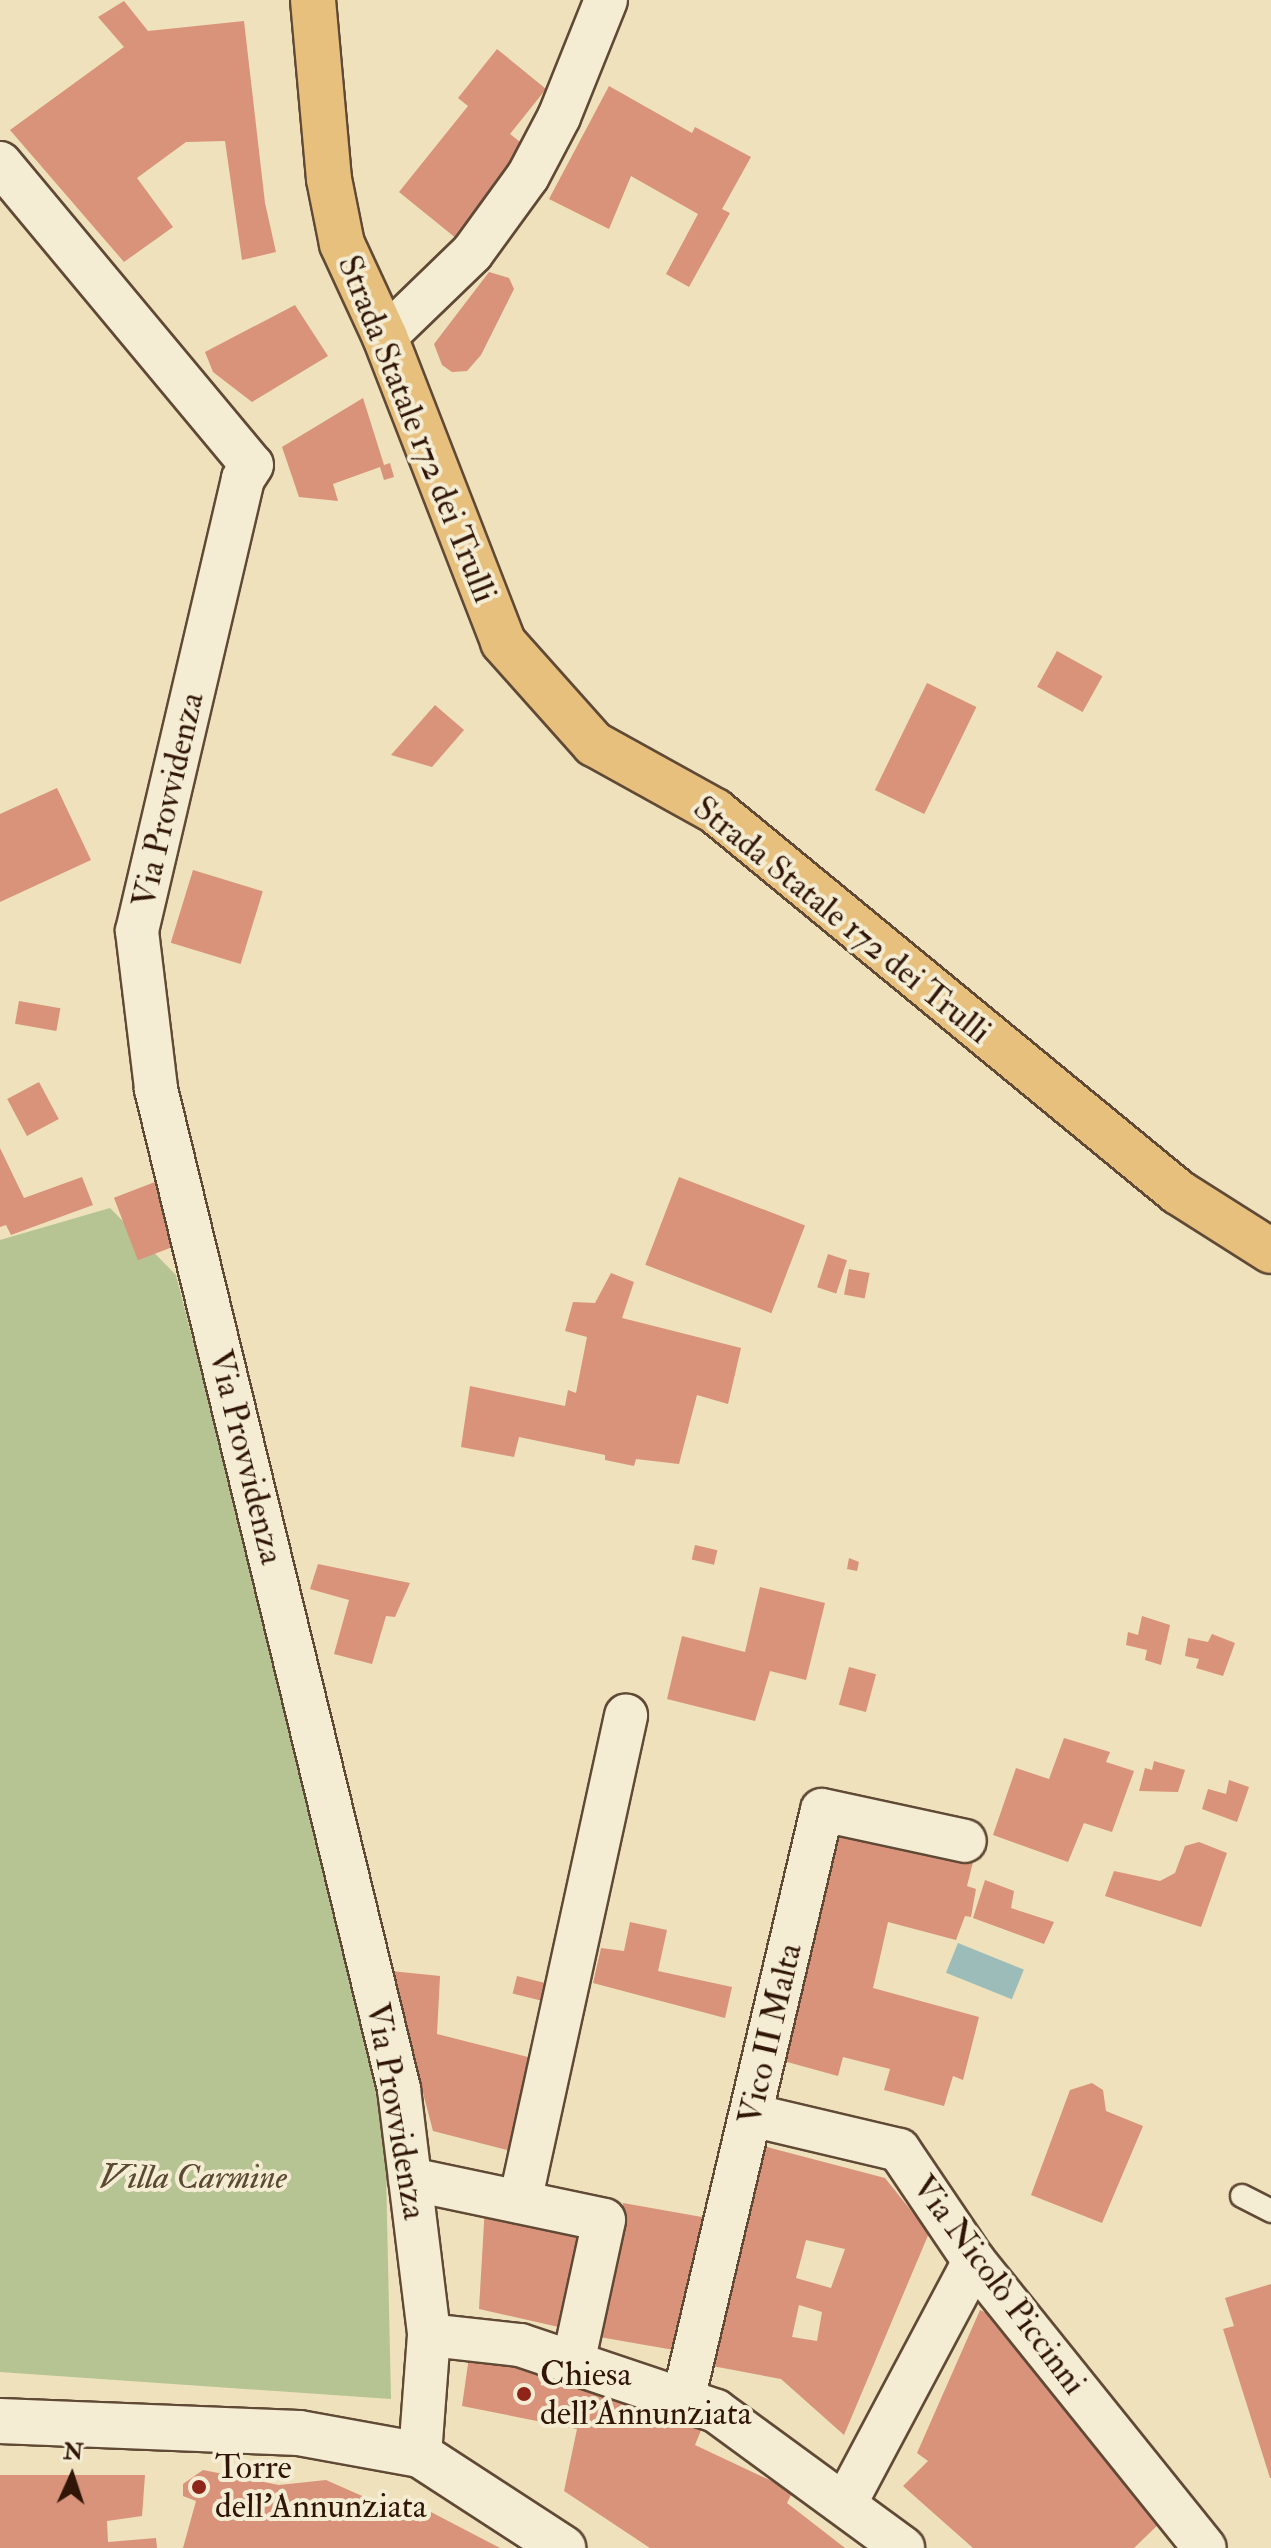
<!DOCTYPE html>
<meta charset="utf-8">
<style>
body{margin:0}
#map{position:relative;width:1271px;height:2548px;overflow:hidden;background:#eee1bc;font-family:"IM FELL Double Pica",serif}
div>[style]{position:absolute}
.green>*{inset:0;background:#b6c392}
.water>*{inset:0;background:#9bbcb8;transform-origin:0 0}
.building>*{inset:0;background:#d8937a;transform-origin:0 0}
.roads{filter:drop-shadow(2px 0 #604935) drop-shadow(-2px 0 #604935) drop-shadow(0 2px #604935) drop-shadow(0 -2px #604935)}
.lane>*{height:22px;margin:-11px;padding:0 11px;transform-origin:11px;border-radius:11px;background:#f4ecd3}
.street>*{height:42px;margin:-21px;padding:0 21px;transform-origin:21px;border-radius:21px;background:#f4ecd3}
.secondary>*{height:44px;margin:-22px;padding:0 22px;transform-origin:22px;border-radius:22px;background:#f4ecd3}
.primary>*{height:44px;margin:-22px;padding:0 22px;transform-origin:22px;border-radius:22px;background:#e7c07e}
.dots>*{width:22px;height:22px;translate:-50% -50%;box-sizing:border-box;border:4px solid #f4ecd3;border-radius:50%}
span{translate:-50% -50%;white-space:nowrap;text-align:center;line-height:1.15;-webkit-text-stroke:8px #f4ecd3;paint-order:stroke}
.street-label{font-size:34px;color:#311608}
.park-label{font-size:34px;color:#594a31;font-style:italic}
.poi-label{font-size:34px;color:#311608}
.left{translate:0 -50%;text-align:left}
.north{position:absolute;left:32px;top:2436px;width:80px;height:80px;-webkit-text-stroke:6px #f4ecd3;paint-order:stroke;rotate:3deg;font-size:22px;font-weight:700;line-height:32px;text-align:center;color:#311608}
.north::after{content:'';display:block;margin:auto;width:28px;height:36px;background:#311608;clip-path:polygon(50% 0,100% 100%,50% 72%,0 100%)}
</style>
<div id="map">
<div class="green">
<div style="clip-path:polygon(110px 1208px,176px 1275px,384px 2082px,391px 2399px,0 2372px,0 1240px)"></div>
</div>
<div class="water">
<div style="left:958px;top:1943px;width:71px;height:32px;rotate:22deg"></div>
</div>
<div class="building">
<div style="clip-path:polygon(124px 1px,148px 31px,244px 21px,265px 203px,276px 252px,242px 260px,225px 141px,186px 142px,137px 178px,173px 227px,124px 262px,10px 130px,124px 47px,98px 17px)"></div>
<div style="clip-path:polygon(497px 49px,546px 89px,510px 134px,529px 149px,457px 239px,399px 192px,468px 106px,458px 98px)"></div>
<div style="clip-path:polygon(609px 86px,692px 133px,695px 127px,751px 157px,722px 209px,730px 213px,689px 287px,666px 274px,698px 214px,631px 176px,609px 229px,549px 199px)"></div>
<div style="clip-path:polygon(489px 272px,509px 278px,514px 289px,481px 355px,467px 371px,452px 372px,442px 365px,434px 344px)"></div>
<div style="clip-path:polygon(295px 305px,328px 356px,252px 402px,213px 372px,205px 352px)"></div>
<div style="clip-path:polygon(363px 398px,384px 465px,390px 463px,394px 477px,384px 480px,380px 467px,333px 484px,338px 501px,299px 497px,282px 447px)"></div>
<div style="left:1057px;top:651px;width:52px;height:41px;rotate:29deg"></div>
<div style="left:927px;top:683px;width:55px;height:119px;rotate:26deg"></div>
<div style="clip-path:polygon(435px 705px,464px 730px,432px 767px,391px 755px)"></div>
<div style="clip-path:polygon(57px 788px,91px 860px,0 902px,0 814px)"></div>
<div style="left:193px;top:870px;width:73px;height:76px;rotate:17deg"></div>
<div style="left:19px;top:1001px;width:42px;height:23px;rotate:10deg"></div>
<div style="left:39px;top:1082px;width:42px;height:36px;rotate:62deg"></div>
<div style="clip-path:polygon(0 1148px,24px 1198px,82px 1177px,93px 1205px,11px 1235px,6px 1225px,0 1227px)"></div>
<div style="left:679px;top:1177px;width:135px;height:94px;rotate:21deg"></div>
<div style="left:155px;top:1182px;width:67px;height:44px;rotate:69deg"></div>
<div style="left:828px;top:1254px;width:20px;height:35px;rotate:18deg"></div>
<div style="left:849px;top:1269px;width:21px;height:26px;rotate:11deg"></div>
<div style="clip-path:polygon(611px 1273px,634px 1282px,622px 1318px,741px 1348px,728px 1404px,697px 1395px,679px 1464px,636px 1459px,634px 1466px,605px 1460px,605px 1455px,519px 1437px,514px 1457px,461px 1447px,470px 1386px,565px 1406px,568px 1390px,576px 1393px,587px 1337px,565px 1331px,573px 1302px,595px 1303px)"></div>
<div style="left:695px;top:1545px;width:23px;height:15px;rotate:13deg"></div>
<div style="clip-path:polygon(849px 1558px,859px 1562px,857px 1571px,847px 1569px)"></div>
<div style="clip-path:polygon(318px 1564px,410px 1583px,395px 1617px,386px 1616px,372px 1664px,334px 1654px,349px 1600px,310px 1589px)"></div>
<div style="clip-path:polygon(760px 1587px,825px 1603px,806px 1680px,770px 1671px,755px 1721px,667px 1699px,682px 1636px,745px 1652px)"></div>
<div style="clip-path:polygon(1142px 1616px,1170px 1625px,1161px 1665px,1145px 1660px,1147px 1650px,1126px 1645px,1128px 1632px,1138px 1635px)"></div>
<div style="clip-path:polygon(1212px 1634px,1235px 1643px,1223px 1676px,1196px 1668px,1199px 1659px,1185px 1656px,1188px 1638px,1208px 1642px)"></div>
<div style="left:849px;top:1667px;width:28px;height:39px;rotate:15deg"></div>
<div style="clip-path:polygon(1064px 1738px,1110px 1752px,1106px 1762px,1134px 1771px,1112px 1832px,1084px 1823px,1068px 1862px,993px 1835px,1016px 1768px,1049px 1779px)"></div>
<div style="clip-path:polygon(1154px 1761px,1185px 1770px,1178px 1792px,1139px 1791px,1145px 1768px,1152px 1770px)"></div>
<div style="clip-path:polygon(1229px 1780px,1249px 1787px,1237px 1822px,1202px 1809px,1208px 1789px,1226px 1794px)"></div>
<div style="clip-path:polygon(835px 1830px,974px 1858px,967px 1886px,976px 1889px,971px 1917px,965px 1916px,956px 1940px,888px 1922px,873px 1988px,979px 2017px,963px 2080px,953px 2076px,944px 2106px,884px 2090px,890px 2069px,843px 2057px,838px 2076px,780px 2060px)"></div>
<div style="clip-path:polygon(1199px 1842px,1227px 1853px,1201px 1927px,1105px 1896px,1114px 1871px,1160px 1881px,1175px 1873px,1185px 1846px)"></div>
<div style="clip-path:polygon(985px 1880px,1014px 1891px,1011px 1908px,1054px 1922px,1044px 1944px,973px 1918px)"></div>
<div style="clip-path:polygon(630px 1922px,667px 1930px,658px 1971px,732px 1987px,725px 2018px,593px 1983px,601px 1948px,624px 1951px)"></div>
<div style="clip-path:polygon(391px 1971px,440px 1976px,437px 2034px,536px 2059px,515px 2152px,433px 2131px)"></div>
<div style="left:517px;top:1976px;width:33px;height:18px;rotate:14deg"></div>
<div style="clip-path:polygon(1092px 2083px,1103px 2090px,1106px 2111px,1143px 2126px,1102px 2223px,1031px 2195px,1070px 2090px)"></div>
<div style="clip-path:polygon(evenodd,759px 2145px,885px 2178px,929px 2233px,844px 2435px,781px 2379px,707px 2365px,759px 2145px,806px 2240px,845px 2249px,831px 2288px,796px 2278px,806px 2240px,759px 2145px,799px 2305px,822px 2312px,817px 2341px,792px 2337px,799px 2305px)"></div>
<div style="left:623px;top:2203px;width:83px;height:136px;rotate:10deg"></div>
<div style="clip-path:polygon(485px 2206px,586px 2228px,563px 2328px,479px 2309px)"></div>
<div style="clip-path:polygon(1271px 2284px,1271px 2478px,1270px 2478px,1223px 2329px,1234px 2326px,1225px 2298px)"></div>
<div style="clip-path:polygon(980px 2310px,996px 2317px,1163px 2520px,1134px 2548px,973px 2548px,903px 2486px,928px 2461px,917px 2453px)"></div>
<div style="clip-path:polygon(469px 2357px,587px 2382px,702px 2428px,695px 2445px,793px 2491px,787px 2503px,845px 2548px,650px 2548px,564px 2491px,577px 2429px,462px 2406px)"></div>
<div style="clip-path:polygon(203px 2470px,279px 2485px,326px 2480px,421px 2522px,429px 2511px,500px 2548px,183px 2548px,196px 2501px,183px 2496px,183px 2484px)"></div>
<div style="clip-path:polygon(0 2475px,145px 2475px,142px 2516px,107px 2521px,108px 2542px,156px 2538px,157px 2548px,0 2548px)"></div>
</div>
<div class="roads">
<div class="lane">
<div style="left:1242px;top:2196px;width:33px;rotate:27deg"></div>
</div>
<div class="street">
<div style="left:0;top:163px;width:393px;rotate:50.2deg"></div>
<div style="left:252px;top:465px;width:17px;rotate:123deg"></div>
<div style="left:243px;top:479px;width:464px;rotate:103.2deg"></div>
<div style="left:137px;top:931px;width:159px;rotate:83.1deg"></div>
<div style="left:156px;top:1089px;width:1029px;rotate:76.34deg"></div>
<div style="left:399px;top:2089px;width:248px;rotate:83deg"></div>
<div style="left:429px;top:2335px;width:120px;rotate:94.3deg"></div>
<div style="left:385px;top:337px;width:121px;rotate:-44deg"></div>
<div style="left:472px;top:253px;width:95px;rotate:-54deg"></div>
<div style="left:528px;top:176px;width:67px;rotate:-62.3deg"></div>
<div style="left:559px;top:117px;width:126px;rotate:-68.1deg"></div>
<div style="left:751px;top:2115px;width:152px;rotate:13.3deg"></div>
<div style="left:899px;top:2150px;width:134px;rotate:56deg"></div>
<div style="left:974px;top:2261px;width:368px;rotate:51.2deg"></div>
<div style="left:410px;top:2179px;width:198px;rotate:11.9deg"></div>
<div style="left:604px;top:2220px;width:146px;rotate:102.2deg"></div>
<div style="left:520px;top:2202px;width:498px;rotate:-77.7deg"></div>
<div style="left:429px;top:2335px;width:92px;rotate:6.3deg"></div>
<div style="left:520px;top:2345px;width:207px;rotate:18.6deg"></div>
<div style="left:716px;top:2411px;width:232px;rotate:36.2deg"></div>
<div style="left:683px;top:2400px;width:606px;rotate:-76.74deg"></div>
<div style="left:822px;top:1810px;width:146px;rotate:12.2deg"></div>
<div style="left:845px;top:2504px;width:275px;rotate:-62deg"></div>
</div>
<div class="secondary">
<div style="left:0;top:2421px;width:299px;rotate:2.3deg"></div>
<div style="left:299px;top:2433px;width:123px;rotate:10.3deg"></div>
<div style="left:420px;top:2455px;width:171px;rotate:33deg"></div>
</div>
<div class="primary">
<div style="left:313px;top:0;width:180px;rotate:84.9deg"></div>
<div style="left:329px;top:179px;width:66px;rotate:78.7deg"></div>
<div style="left:342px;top:244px;width:102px;rotate:65.2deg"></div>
<div style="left:385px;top:337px;width:327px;rotate:68.8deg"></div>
<div style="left:503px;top:642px;width:137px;rotate:48.3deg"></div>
<div style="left:594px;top:744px;width:138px;rotate:29deg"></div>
<div style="left:715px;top:811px;width:600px;rotate:39.45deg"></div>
<div style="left:1178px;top:1192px;width:110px;rotate:32.4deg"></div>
</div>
</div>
<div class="dots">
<div style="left:524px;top:2394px;background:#8f2418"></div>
<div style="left:199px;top:2487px;background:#8f2418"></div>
</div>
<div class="street-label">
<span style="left:417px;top:429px;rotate:68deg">Strada Statale 172 dei Trulli</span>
<span style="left:168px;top:800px;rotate:-77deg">Via Provvidenza</span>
<span style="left:842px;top:920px;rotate:39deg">Strada Statale 172 dei Trulli</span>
<span style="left:246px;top:1457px;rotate:76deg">Via Provvidenza</span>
<span style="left:770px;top:2034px;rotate:-77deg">Vico II Malta</span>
<span style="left:396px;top:2111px;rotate:80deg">Via Provvidenza</span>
<span style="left:999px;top:2285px;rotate:53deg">Via Nicolò Piccinni</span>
</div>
<div class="park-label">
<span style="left:193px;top:2178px">Villa Carmine</span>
</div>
<div class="poi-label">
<span class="left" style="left:540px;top:2394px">Chiesa<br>dell'Annunziata</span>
<span class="left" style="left:215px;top:2487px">Torre<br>dell'Annunziata</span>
</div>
<div class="north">N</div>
</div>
